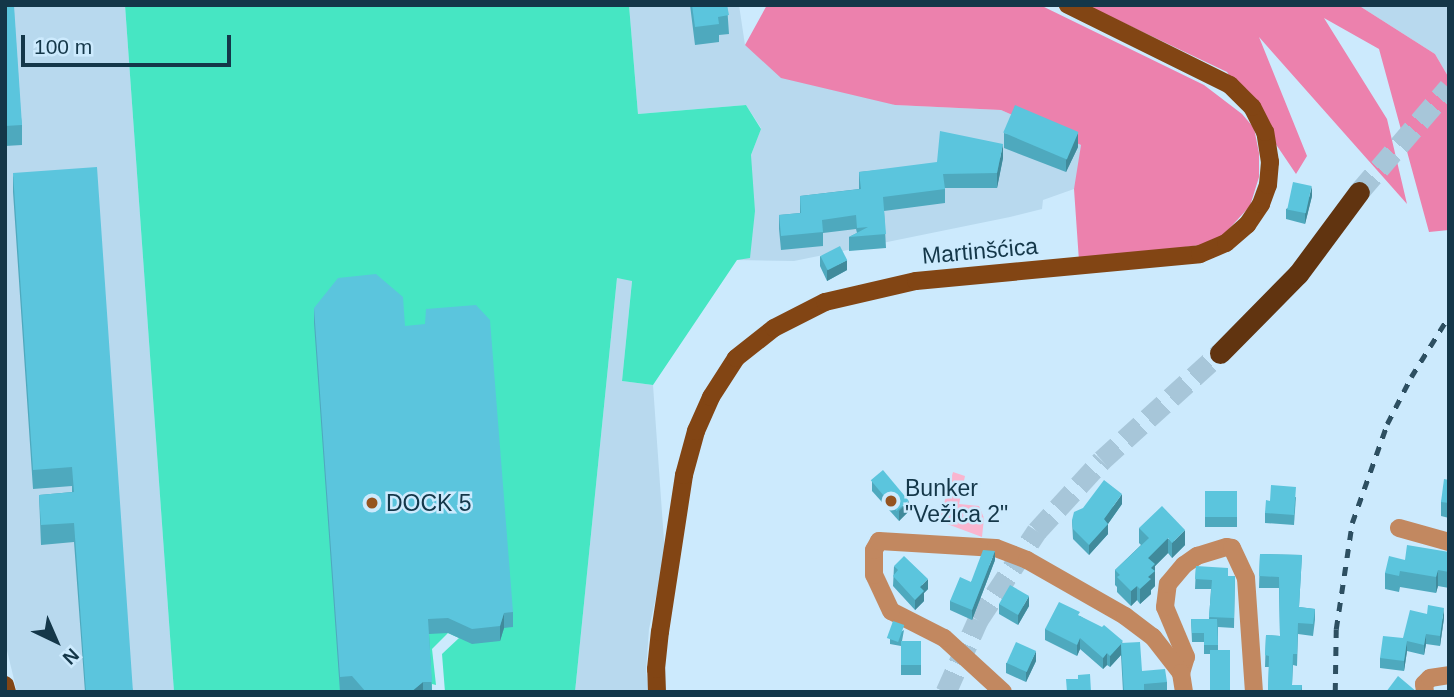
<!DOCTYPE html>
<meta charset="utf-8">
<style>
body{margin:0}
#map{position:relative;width:1454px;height:697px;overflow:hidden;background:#cceafd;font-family:Helvetica,sans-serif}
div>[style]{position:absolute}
.built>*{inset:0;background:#b8d9ee}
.green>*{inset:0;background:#f9b5cf}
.forest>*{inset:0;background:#ec81ad}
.water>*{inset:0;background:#46e6c3}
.pier>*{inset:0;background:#cceafd}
.highway-tunnel>*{height:21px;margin-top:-10.5px;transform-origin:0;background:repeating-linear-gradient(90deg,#a7c6d9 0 21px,transparent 0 31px)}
.minor>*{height:18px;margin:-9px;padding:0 9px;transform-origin:9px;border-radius:9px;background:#c28860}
.major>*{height:18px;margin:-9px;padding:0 9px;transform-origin:9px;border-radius:9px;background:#824514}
.highway>*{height:21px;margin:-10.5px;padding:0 10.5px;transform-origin:10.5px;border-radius:10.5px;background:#613410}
.rail>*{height:4.5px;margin-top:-2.25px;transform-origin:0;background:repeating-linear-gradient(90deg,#2d4f61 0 9px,transparent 0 18px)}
.wall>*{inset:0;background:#4ea9be;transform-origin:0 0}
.shaded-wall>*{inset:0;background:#408a9b}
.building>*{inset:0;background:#5bc5dd;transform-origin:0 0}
.dots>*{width:19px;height:19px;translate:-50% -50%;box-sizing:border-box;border:4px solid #cceafd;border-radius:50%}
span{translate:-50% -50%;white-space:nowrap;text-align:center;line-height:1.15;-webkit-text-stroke:5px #cceafd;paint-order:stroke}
.street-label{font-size:23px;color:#143749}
.poi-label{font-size:23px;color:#143749}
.left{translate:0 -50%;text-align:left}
.frame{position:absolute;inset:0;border:7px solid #143749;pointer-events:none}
.north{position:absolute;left:21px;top:606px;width:70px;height:70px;-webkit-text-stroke:5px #cceafd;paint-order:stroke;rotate:136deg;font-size:19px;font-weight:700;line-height:28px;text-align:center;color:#143749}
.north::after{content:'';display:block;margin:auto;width:24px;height:32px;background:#143749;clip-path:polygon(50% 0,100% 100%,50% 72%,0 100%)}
.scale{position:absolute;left:21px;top:35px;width:210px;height:32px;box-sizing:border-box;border:4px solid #143749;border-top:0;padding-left:9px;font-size:21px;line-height:24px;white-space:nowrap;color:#143749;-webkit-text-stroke:5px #cceafd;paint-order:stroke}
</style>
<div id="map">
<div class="built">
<div style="clip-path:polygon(5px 5px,125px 5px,174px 692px,17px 692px,5px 642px)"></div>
<div style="clip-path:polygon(629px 5px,739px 5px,745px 45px,895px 105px,1001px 110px,1081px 145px,1079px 176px,1074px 189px,1043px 200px,1042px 209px,1010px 217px,794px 261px,737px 260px,751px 155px,761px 128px,746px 105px,638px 114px)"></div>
<div style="clip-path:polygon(1358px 5px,1449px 5px,1449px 78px,1435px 54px)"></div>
<div style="clip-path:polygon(617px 278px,632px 280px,622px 381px,653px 385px,665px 555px,649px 629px,646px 671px,649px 692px,575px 692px)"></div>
</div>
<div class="green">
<div style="clip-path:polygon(953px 472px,965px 476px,959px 504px,979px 506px,984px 518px,982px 537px,939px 521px)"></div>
</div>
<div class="forest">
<div style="clip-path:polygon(767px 5px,1040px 5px,1204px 85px,1242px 114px,1254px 128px,1259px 153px,1259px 177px,1250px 206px,1216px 243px,1079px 261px,1074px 189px,1081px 145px,1001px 110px,895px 105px,781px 78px,745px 45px)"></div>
<div style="clip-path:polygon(1086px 5px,1358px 5px,1435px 54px,1449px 78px,1449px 230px,1429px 232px,1379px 49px,1324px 18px,1387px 119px,1407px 204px,1259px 37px,1307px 156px,1296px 174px,1227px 72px)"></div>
</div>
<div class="water">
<div style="clip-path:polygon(125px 5px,629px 5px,638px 114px,746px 105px,761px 129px,751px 155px,755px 211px,750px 258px,737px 260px,653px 385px,622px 381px,632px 281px,617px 278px,575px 692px,174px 692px)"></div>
</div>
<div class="pier">
<div style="clip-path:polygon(448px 633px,459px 638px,442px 654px,445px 692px,432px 692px,432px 684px,436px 685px,432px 649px)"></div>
</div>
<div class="highway-tunnel">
<div style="left:1359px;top:192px;width:138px;rotate:-49.4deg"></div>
<div style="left:946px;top:692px;width:79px;rotate:-66deg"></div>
<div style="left:978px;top:620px;width:107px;rotate:-56.5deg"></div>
<div style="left:1037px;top:531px;width:96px;rotate:-47.5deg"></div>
<div style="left:1102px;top:460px;width:159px;rotate:-42.2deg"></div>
</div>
<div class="minor">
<div style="left:1399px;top:528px;width:52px;rotate:15.6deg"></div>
<div style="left:1181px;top:673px;width:17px;rotate:-73deg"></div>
<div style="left:1186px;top:657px;width:54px;rotate:-112.8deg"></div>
<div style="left:1165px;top:607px;width:23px;rotate:-83deg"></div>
<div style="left:1168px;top:584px;width:25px;rotate:-50deg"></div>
<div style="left:1184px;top:565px;width:16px;rotate:-35deg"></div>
<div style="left:1197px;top:556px;width:31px;rotate:-17deg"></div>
<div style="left:1227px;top:547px;width:5px;rotate:11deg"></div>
<div style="left:1232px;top:548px;width:33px;rotate:65deg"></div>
<div style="left:1246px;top:578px;width:114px;rotate:86deg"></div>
<div style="left:1003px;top:692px;width:80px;rotate:-137.5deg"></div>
<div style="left:944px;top:638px;width:59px;rotate:-153deg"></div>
<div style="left:891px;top:611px;width:40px;rotate:-115deg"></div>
<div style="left:874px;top:575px;width:25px;rotate:-90deg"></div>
<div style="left:874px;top:550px;width:10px;rotate:-61deg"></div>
<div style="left:879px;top:541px;width:117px;rotate:3.4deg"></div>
<div style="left:996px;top:548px;width:33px;rotate:21deg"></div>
<div style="left:1027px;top:560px;width:113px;rotate:29.7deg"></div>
<div style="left:1125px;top:616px;width:35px;rotate:37deg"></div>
<div style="left:1153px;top:637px;width:46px;rotate:52.1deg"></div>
<div style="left:1181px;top:673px;width:19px;rotate:81deg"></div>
<div style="left:1425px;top:692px;width:8px;rotate:-97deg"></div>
<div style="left:1424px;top:684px;width:8px;rotate:-45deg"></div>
<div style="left:1430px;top:678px;width:19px;rotate:-9deg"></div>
</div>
<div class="major">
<div style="left:5px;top:685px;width:7px;rotate:74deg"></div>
<div style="left:657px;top:692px;width:23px;rotate:-92deg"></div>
<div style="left:656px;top:669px;width:37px;rotate:-84deg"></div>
<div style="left:660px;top:632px;width:159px;rotate:-81.3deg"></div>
<div style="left:684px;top:475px;width:46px;rotate:-74.7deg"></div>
<div style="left:696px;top:431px;width:37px;rotate:-66deg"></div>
<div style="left:711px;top:397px;width:46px;rotate:-57.3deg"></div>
<div style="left:736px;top:358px;width:48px;rotate:-38.3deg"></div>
<div style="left:774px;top:328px;width:57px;rotate:-27deg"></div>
<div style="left:825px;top:302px;width:93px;rotate:-13deg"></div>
<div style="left:916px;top:281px;width:285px;rotate:-5.4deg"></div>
<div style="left:1200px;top:254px;width:28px;rotate:-23deg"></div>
<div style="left:1226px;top:243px;width:28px;rotate:-41deg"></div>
<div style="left:1247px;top:225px;width:25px;rotate:-56deg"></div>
<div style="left:1261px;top:204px;width:20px;rotate:-70deg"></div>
<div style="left:1268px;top:185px;width:23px;rotate:-85deg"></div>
<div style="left:1270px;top:162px;width:30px;rotate:-99deg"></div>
<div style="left:1265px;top:132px;width:28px;rotate:-117deg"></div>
<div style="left:1252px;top:107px;width:31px;rotate:-135deg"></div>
<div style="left:1230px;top:85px;width:181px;rotate:-153.7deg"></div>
</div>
<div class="highway">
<div style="left:1220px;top:353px;width:111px;rotate:-45.4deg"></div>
<div style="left:1298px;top:274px;width:102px;rotate:-53.4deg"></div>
</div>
<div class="rail">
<div style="left:1335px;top:692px;width:63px;rotate:-89.1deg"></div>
<div style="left:1336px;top:629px;width:107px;rotate:-81.4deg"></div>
<div style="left:1352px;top:523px;width:105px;rotate:-70.5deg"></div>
<div style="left:1387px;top:424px;width:53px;rotate:-62.9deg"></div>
<div style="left:1411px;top:377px;width:72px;rotate:-58.1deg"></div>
</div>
<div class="wall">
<div style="clip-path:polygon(5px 5px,22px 125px,22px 145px,5px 146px)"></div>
<div style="clip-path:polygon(690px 5px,727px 5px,729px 34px,719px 35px,719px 42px,695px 45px)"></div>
<div style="clip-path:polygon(1004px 133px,1078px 147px,1066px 172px,1004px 148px)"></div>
<div style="clip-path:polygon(1003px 158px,997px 188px,945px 188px,945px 203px,884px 211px,886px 248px,849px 251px,849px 237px,857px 233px,856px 229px,823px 233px,823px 246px,781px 250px,779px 229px,779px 215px,800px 213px,800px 196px,859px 189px,859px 172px)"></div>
<div style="clip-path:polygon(13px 173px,133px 692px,85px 692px,74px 542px,41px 545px,39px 495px,72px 492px,72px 486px,33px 489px,13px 192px)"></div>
<div style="clip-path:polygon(1312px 196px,1305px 224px,1286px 219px,1286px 209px)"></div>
<div style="clip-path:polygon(820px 256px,847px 270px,827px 281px,820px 266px)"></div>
<div style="clip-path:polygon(314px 308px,405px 326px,513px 612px,513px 627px,504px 628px,500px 641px,472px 644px,448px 633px,429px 634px,432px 692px,340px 692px,314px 323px)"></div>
<div style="clip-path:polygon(1449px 480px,1449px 518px,1441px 516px,1441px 502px)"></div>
<div style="clip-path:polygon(872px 481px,909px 511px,899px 521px,872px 491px)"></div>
<div style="left:1237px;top:491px;width:36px;height:32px;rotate:90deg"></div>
<div style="clip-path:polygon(1296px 497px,1294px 525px,1265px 523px,1265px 513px,1270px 501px)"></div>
<div style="clip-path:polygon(1122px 504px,1108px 524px,1108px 534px,1089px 555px,1073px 539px,1072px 520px)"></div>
<div style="clip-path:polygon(1139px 528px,1185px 545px,1172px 558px,1168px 553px,1155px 566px,1155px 586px,1151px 590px,1151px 594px,1140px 604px,1137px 600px,1131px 606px,1117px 592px,1117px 587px,1115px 585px,1115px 570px,1141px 545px,1139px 543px)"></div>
<div style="clip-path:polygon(1449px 552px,1449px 588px,1438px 586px,1436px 593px,1400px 587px,1399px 592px,1385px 589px,1385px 573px,1405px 560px)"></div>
<div style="clip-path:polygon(1260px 554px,1302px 555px,1299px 607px,1315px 609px,1315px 620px,1313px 636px,1298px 634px,1297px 666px,1293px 665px,1292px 685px,1302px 685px,1302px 692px,1268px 692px,1269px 667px,1265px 667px,1266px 635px,1280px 636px,1279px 588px,1259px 588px)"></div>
<div style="clip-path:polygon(995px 560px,972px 620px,950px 610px,950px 601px)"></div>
<div style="clip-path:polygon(894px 566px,928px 589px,924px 593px,924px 601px,915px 610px,893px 586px)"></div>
<div style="clip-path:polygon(1196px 566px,1228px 576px,1235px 576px,1234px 628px,1218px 627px,1218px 651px,1210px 654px,1204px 654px,1204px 642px,1192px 642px,1191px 619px,1209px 619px,1211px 589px,1195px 589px)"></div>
<div style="clip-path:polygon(999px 604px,1029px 606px,1018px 625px,999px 614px)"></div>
<div style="clip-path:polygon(1080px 616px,1123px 643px,1142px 671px,1167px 682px,1167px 692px,1123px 692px,1121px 655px,1110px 667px,1107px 665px,1103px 669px,1080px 649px,1077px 656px,1045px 640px,1045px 629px)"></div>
<div style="clip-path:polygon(1444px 618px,1440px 646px,1426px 644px,1424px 655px,1407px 651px,1404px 671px,1380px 668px,1380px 658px,1403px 638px)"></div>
<div style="clip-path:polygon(904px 630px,902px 641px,921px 641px,921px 675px,901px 675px,901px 646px,890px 644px,890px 639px)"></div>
<div style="clip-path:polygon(1036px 661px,1026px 682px,1006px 673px,1006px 663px)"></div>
</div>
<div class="shaded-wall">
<div style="clip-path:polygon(1078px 132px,1078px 147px,1066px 172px,1066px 157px)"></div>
<div style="clip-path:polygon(1003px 144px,1003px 158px,997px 188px,997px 173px)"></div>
<div style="clip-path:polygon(1312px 186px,1312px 196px,1305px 224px,1305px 213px)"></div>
<div style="clip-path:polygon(847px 260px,847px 270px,827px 281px,827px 270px)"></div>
<div style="clip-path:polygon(1122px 494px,1122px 504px,1105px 528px,1108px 524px,1108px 534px,1089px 555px,1089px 545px,1104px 519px)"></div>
<div style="clip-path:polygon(909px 501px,909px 511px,899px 521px,899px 511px)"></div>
<div style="clip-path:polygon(1185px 530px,1185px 545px,1172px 558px,1172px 543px)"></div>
<div style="clip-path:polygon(1168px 538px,1168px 553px,1155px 566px,1155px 586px,1151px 590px,1151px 594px,1140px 604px,1140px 589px,1148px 558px)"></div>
<div style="clip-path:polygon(995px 551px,995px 560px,972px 620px,972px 610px)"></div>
<div style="clip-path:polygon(1438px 570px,1438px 586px,1436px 593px,1436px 577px)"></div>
<div style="clip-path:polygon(928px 579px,928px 589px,924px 593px,924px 601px,915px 610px,915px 600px,920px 587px)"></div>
<div style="clip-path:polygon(1137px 586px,1137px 600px,1131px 606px,1131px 591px)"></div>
<div style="clip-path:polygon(1029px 596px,1029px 606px,1018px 625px,1018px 615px)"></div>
<div style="clip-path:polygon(1444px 608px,1444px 618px,1440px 646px,1440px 636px)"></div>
<div style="clip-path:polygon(504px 613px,504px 628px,500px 641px,500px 626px)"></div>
<div style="clip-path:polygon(1426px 634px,1426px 644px,1424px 655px,1424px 645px)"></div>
<div style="clip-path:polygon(1080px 638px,1080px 649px,1077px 656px,1077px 645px)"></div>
<div style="clip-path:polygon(1407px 641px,1407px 651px,1404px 671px,1404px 661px)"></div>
<div style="clip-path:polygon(1121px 644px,1121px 655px,1110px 667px,1110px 656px)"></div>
<div style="clip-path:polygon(1036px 651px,1036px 661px,1026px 682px,1026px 672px)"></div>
<div style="clip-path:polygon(1107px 653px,1107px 665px,1103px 669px,1103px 658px)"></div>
<div style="clip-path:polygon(423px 682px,423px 692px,411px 692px)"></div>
</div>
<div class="building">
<div style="clip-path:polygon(5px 5px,14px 5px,22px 125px,5px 126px)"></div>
<div style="clip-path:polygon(692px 5px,727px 5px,729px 15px,718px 17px,719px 24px,695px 27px)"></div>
<div style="left:1015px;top:105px;width:69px;height:30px;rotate:23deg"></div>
<div style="clip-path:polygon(940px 131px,1003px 144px,997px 173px,943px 174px,945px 189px,883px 197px,886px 234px,849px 237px,868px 227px,857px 228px,856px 215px,822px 220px,823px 232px,781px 236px,779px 215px,801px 213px,800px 196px,861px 189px,859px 172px,937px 162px)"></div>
<div style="clip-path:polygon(97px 167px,133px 692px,86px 692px,74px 523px,41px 525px,39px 495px,74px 492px,72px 467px,33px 470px,13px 173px)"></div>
<div style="left:1293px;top:182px;width:19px;height:28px;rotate:12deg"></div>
<div style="left:840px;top:246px;width:16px;height:22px;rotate:63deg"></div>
<div style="clip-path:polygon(376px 274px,403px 297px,405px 326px,425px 324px,426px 309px,476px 305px,490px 320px,513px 612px,504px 613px,500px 626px,472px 629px,448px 618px,428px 619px,432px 682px,423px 682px,411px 692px,366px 692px,352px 676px,340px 677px,314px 308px,338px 278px)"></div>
<div style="left:883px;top:470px;width:40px;height:16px;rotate:50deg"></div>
<div style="clip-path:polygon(1444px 479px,1449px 480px,1449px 503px,1441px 502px)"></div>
<div style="clip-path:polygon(1104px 480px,1122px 494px,1104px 519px,1108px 524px,1089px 545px,1073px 529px,1072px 520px,1074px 512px,1083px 508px)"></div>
<div style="clip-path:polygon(1271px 485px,1296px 487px,1294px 515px,1265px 513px,1266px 500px,1270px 501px)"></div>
<div style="left:1237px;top:491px;width:26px;height:32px;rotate:90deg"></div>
<div style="clip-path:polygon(1162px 506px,1185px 530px,1172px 543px,1168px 538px,1148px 558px,1155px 564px,1151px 568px,1155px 571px,1148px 577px,1151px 579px,1140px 589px,1137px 586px,1131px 591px,1117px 577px,1120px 575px,1115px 570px,1149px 538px,1139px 528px)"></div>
<div style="clip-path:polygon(1407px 545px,1449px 552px,1449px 572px,1438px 570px,1436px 577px,1400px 571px,1399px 576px,1385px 573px,1389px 556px,1405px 560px)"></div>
<div style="clip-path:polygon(983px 550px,995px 551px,972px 610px,950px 601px,960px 577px,971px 582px)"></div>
<div style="clip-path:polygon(1260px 554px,1302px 555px,1299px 607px,1315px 609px,1313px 624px,1298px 623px,1297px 654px,1293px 654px,1292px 685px,1302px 685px,1301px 692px,1268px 692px,1269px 656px,1265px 655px,1266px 635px,1280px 636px,1279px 577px,1259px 576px)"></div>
<div style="clip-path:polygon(904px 556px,928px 579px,920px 587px,924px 591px,915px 600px,893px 576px,898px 570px,894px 566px)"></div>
<div style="clip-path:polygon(1196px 566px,1228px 568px,1228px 576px,1235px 576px,1234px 618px,1209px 617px,1212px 580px,1195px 579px)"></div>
<div style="left:1010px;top:585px;width:22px;height:22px;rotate:30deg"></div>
<div style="clip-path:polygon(1059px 602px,1080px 612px,1078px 615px,1102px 627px,1104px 625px,1123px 641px,1121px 643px,1140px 642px,1142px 671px,1165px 669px,1167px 682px,1144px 684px,1144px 692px,1124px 692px,1121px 644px,1110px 656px,1107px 653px,1103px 658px,1080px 638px,1077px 645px,1045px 629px)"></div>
<div style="clip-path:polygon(1428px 605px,1444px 608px,1440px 636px,1426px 634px,1424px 645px,1407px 641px,1404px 661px,1380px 658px,1383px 636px,1403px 638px,1410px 610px,1427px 614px)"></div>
<div style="clip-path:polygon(1191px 619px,1217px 619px,1218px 645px,1204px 645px,1204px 633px,1192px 633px)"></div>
<div style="left:893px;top:621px;width:12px;height:18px;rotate:20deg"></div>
<div style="left:901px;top:641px;width:20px;height:24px"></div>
<div style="left:1016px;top:642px;width:22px;height:23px;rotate:24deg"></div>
<div style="left:1230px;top:650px;width:42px;height:20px;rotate:90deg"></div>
<div style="clip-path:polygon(1090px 674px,1091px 692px,1067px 692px,1066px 679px,1078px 679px,1078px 675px)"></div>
<div style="clip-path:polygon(1398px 676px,1417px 692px,1386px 692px)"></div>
</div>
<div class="dots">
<div style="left:891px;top:501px;background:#955420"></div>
<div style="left:372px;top:503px;background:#955420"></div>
</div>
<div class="street-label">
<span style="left:980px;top:251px;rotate:-5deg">Martinšćica</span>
</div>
<div class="poi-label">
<span class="left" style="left:905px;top:501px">Bunker<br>"Vežica 2"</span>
<span class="left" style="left:386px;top:503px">DOCK 5</span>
</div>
<div class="frame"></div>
<div class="north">N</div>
<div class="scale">100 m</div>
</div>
